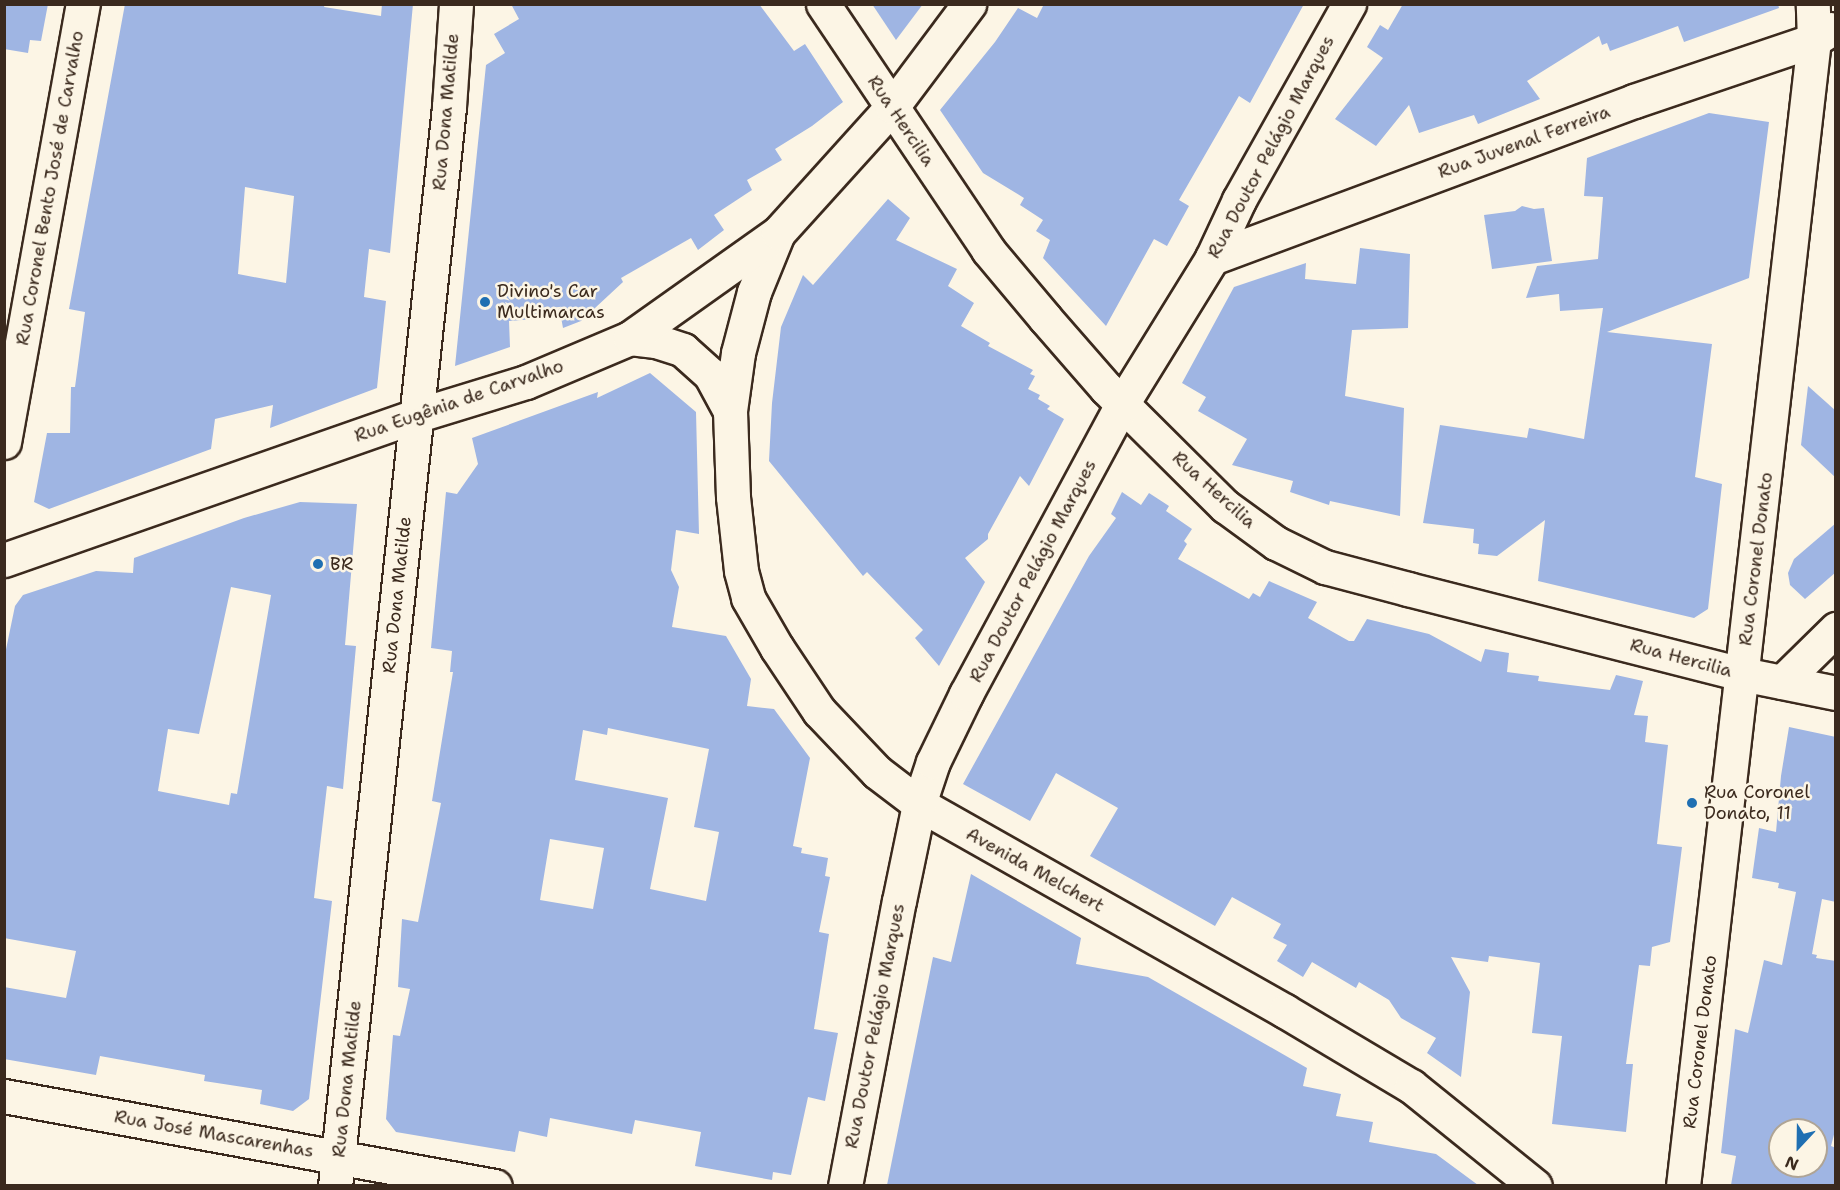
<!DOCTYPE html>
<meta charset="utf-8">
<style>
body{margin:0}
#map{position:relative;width:1840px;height:1190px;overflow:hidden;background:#fcf5e5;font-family:"Shantell Sans",sans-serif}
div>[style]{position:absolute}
.building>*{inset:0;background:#9fb5e3}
.roads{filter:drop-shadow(2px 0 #3b2a1e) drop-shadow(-2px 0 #3b2a1e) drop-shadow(0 2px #3b2a1e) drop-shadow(0 -2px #3b2a1e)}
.minor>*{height:33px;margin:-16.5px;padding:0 16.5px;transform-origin:16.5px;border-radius:16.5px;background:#fcf5e5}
.dots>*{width:16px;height:16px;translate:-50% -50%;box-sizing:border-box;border:3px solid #fcf5e5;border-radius:50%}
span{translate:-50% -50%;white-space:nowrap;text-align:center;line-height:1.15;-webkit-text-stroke:5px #fcf5e5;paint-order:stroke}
.street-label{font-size:18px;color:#3b2a1e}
.poi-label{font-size:18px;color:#3b2a1e}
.left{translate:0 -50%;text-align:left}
.frame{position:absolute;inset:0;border:6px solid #3b2a1e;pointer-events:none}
.north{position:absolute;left:1768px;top:1118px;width:60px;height:60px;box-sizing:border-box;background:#fcf5e5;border:2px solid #afa495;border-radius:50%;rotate:202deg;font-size:16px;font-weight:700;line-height:24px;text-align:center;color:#3b2a1e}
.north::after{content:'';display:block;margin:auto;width:21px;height:27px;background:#1f6fb2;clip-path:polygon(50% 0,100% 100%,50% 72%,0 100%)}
</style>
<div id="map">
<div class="building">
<div style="clip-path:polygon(4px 4px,48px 4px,41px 41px,30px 40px,28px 53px,4px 49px)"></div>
<div style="clip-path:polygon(evenodd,125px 4px,325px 4px,324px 7px,381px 16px,382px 4px,413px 4px,390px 253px,369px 249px,364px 297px,386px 301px,377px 388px,270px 428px,273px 405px,215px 419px,211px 449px,49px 509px,34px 502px,47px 433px,70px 433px,71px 387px,75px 387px,85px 312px,69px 309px,125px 4px,245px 187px,294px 196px,286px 283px,238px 274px,245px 187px)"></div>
<div style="clip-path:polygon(511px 4px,759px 4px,794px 51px,805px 44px,843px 102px,812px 126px,775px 149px,782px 160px,747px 180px,752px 190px,714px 215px,724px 230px,698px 250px,691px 238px,621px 278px,623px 282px,581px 321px,563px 328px,561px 317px,509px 321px,510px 347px,455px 366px,486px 65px,505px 53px,494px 34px,519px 19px)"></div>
<div style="clip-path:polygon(872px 4px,923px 4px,896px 40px)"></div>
<div style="clip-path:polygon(1044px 4px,1304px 4px,1250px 103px,1239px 96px,1179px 200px,1189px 206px,1167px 246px,1154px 239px,1106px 326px,1043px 258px,1050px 240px,1036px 231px,1043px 220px,1020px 205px,1024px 198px,983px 173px,940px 110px,995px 42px,1018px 8px,1037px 18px)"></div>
<div style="clip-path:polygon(1403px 4px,1778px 4px,1779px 8px,1684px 42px,1678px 26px,1610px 51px,1607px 43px,1602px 45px,1599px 36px,1527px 81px,1540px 99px,1478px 124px,1474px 115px,1419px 133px,1409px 105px,1376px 146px,1335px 119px,1383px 58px,1367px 47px,1380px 25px,1388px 30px)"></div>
<div style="clip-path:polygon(1709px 113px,1769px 122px,1749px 278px,1607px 332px,1712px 344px,1695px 477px,1722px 484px,1708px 609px,1694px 618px,1538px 581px,1545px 520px,1497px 556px,1478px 554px,1479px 544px,1473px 543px,1474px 529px,1423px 523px,1440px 425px,1527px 438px,1529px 428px,1584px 439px,1603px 308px,1560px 311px,1559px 294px,1526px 298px,1537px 266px,1598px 259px,1603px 197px,1584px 196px,1587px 158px)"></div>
<div style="clip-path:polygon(888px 199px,910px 218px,896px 240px,957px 269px,948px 286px,974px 303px,961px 326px,990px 343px,988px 346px,1033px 370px,1030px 374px,1035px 376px,1028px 389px,1040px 395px,1038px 399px,1050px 406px,1047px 409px,1064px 419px,1029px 486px,1020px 476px,988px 534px,988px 539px,965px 558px,985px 582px,939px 666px,915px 638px,923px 630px,867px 572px,863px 576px,769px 461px,772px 403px,781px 327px,803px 275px,813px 285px)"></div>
<div style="clip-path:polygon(1522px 206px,1534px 209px,1544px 208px,1552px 261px,1492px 269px,1484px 215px,1515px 211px)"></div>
<div style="clip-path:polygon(1360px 248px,1410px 254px,1408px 328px,1352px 330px,1345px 396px,1404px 408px,1400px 516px,1330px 501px,1329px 505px,1290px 492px,1293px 481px,1232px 465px,1247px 439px,1198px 411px,1206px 397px,1182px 383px,1234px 287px,1306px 263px,1305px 279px,1356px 284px)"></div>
<div style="clip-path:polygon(evenodd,650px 373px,696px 412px,699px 534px,676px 530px,671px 570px,679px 587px,672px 627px,726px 636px,751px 679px,747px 706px,774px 709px,810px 758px,793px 846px,802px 848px,801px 853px,828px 858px,825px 876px,830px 877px,819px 932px,829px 934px,814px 1029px,838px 1033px,825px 1101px,808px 1097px,791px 1175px,773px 1172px,772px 1180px,695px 1166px,701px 1132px,635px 1120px,632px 1134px,550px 1118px,547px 1137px,519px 1131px,515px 1152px,396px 1132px,386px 1119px,393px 1035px,400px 1036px,410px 989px,398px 987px,402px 919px,418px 922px,441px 803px,432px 801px,453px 672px,450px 672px,452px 651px,431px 648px,446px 492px,457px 494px,478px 464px,472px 438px,598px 392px,597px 398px,650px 373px,608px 728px,709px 749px,694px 827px,719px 832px,706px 901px,650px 889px,668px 798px,575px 780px,583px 730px,607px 735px,608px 728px,650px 373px,550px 839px,604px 848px,593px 909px,540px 900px,550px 839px)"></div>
<div style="clip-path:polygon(1808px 386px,1836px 411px,1836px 478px,1801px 445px)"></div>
<div style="clip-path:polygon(1122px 492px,1141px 505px,1149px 493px,1169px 506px,1166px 511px,1192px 529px,1184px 541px,1187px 544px,1178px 559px,1249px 599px,1253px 593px,1260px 597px,1269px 581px,1317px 602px,1308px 618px,1349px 641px,1354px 641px,1367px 619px,1429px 634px,1481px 662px,1485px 649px,1509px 653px,1507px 672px,1539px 676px,1538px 681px,1610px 690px,1616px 675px,1643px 681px,1634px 715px,1648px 716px,1645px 742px,1668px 745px,1657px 844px,1682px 847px,1670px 942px,1652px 947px,1650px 966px,1639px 965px,1626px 1064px,1633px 1064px,1626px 1132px,1552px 1124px,1562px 1036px,1532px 1033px,1540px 963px,1489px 956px,1488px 962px,1451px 957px,1470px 992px,1461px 1077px,1427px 1053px,1436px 1038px,1401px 1018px,1389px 1000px,1359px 982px,1356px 988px,1312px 962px,1303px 977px,1277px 961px,1287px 945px,1273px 938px,1281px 924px,1232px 897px,1215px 926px,1090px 856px,1118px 808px,1056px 773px,1030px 821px,963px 784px,1089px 556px,1116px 518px,1111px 514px)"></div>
<div style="clip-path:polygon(evenodd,300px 502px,357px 504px,345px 645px,356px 646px,343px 789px,327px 786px,314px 898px,332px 901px,309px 1099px,293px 1111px,260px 1104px,262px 1090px,204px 1081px,205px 1075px,100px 1056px,96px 1075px,4px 1059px,4px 987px,66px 998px,76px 951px,4px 938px,4px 659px,15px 606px,23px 595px,96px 571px,133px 573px,134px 558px,244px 518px,300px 502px,231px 587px,271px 595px,237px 794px,231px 793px,229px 805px,158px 791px,168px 729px,199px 734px,231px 587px)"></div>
<div style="clip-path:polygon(1836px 523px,1836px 572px,1805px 599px,1790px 585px,1788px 573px,1794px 559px)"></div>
<div style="clip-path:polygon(evenodd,1789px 727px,1836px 737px,1836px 902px,1822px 899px,1812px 954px,1817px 955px,1816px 958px,1836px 961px,1836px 1127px,1831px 1146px,1836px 1148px,1836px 1185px,1731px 1185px,1736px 1156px,1721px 1153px,1735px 1029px,1748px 1033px,1764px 960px,1782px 965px,1796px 892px,1778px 888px,1779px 883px,1752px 878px,1759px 828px,1776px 832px,1781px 776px,1789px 727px,1780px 1130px,1816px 1130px,1816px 1166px,1780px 1166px,1780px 1130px)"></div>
<div style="clip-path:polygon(971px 874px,1081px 938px,1076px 964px,1148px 977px,1307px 1068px,1303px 1086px,1341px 1094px,1336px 1116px,1373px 1122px,1369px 1142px,1436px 1154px,1478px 1185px,887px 1185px,933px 957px,951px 962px)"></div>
</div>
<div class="roads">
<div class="minor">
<div style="left:823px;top:4px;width:296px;rotate:56.1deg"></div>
<div style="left:988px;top:250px;width:89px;rotate:50deg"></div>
<div style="left:1045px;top:318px;width:93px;rotate:48.9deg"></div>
<div style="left:1106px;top:388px;width:168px;rotate:44.8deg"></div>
<div style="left:1225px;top:506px;width:63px;rotate:36deg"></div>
<div style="left:1276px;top:543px;width:55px;rotate:26.1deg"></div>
<div style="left:1325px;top:567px;width:86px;rotate:14.8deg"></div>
<div style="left:1408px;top:589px;width:345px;rotate:14.3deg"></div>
<div style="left:1742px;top:674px;width:96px;rotate:11.4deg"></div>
<div style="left:778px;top:233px;width:64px;rotate:112.1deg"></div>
<div style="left:754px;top:292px;width:63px;rotate:104.7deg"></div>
<div style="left:738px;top:353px;width:59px;rotate:97.9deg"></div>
<div style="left:730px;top:411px;width:86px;rotate:88deg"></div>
<div style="left:733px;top:497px;width:74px;rotate:83.8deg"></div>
<div style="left:741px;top:571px;width:28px;rotate:75deg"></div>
<div style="left:748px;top:598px;width:58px;rotate:59.9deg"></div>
<div style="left:777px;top:648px;width:76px;rotate:56.3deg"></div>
<div style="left:819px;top:711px;width:84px;rotate:46.4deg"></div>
<div style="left:877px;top:772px;width:53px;rotate:37.3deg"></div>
<div style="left:919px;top:804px;width:420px;rotate:29.5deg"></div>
<div style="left:1285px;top:1011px;width:147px;rotate:30.8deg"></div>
<div style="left:1411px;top:1086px;width:159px;rotate:38.9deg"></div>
<div style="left:1212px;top:258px;width:450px;rotate:-20.4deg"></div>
<div style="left:1634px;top:101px;width:190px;rotate:-18.7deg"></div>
<div style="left:1814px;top:40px;width:20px;rotate:-33deg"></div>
<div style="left:630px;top:338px;width:26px;rotate:7deg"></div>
<div style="left:656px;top:341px;width:28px;rotate:18deg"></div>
<div style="left:683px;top:350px;width:36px;rotate:42deg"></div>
<div style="left:710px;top:374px;width:42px;rotate:61.6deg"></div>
<div style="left:4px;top:442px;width:445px;rotate:-79.8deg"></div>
<div style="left:4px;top:560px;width:435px;rotate:-19.3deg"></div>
<div style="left:415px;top:416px;width:116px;rotate:-17deg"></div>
<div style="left:526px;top:382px;width:113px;rotate:-22.9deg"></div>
<div style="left:630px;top:338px;width:181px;rotate:-35.4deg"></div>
<div style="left:778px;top:233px;width:170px;rotate:-47.9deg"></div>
<div style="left:892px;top:107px;width:129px;rotate:-53.2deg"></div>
<div style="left:1782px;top:682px;width:76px;rotate:-44.5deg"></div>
<div style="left:4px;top:1096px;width:499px;rotate:10.4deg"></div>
<div style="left:335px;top:1186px;width:1085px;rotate:-83.97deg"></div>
<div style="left:449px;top:107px;width:103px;rotate:-86.1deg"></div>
<div style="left:845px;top:1186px;width:290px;rotate:-79.3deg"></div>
<div style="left:899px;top:901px;width:99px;rotate:-78.3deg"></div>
<div style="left:919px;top:804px;width:44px;rotate:-71.6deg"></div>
<div style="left:933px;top:762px;width:76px;rotate:-64.1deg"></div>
<div style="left:966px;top:694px;width:329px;rotate:-61.7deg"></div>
<div style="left:1122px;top:404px;width:172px;rotate:-58.3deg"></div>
<div style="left:1212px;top:258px;width:64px;rotate:-65deg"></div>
<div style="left:1239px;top:200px;width:225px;rotate:-60.7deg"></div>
<div style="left:1683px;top:1186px;width:1153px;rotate:-83.48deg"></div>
<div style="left:1814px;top:40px;width:36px;rotate:-92deg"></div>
</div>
</div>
<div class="dots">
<div style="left:485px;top:302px;background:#1f6fb2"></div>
<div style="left:318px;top:564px;background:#1f6fb2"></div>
<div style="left:1692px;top:803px;background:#1f6fb2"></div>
</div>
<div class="street-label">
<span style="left:446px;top:112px;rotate:-85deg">Rua Dona Matilde</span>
<span style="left:901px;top:121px;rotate:56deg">Rua Hercilia</span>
<span style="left:1524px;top:142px;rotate:-20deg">Rua Juvenal Ferreira</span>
<span style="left:1271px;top:147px;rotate:-62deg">Rua Doutor Pelágio Marques</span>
<span style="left:50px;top:188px;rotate:-80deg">Rua Coronel Bento José de Carvalho</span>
<span style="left:459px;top:401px;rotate:-19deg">Rua Eugênia de Carvalho</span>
<span style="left:1214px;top:490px;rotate:42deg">Rua Hercilia</span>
<span style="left:1756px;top:559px;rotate:-83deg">Rua Coronel Donato</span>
<span style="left:1033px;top:571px;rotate:-62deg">Rua Doutor Pelágio Marques</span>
<span style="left:397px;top:595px;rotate:-84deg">Rua Dona Matilde</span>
<span style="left:1681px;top:658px;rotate:15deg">Rua Hercilia</span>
<span style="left:1035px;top:870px;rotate:29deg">Avenida Melchert</span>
<span style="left:875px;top:1026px;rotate:-79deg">Rua Doutor Pelágio Marques</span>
<span style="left:1700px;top:1042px;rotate:-83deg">Rua Coronel Donato</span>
<span style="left:347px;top:1079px;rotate:-84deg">Rua Dona Matilde</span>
<span style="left:214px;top:1134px;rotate:10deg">Rua José Mascarenhas</span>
</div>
<div class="poi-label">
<span class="left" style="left:497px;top:302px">Divino's Car<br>Multimarcas</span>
<span class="left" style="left:330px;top:564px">BR</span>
<span class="left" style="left:1704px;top:803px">Rua Coronel<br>Donato, 11</span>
</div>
<div class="frame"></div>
<div class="north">N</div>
</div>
